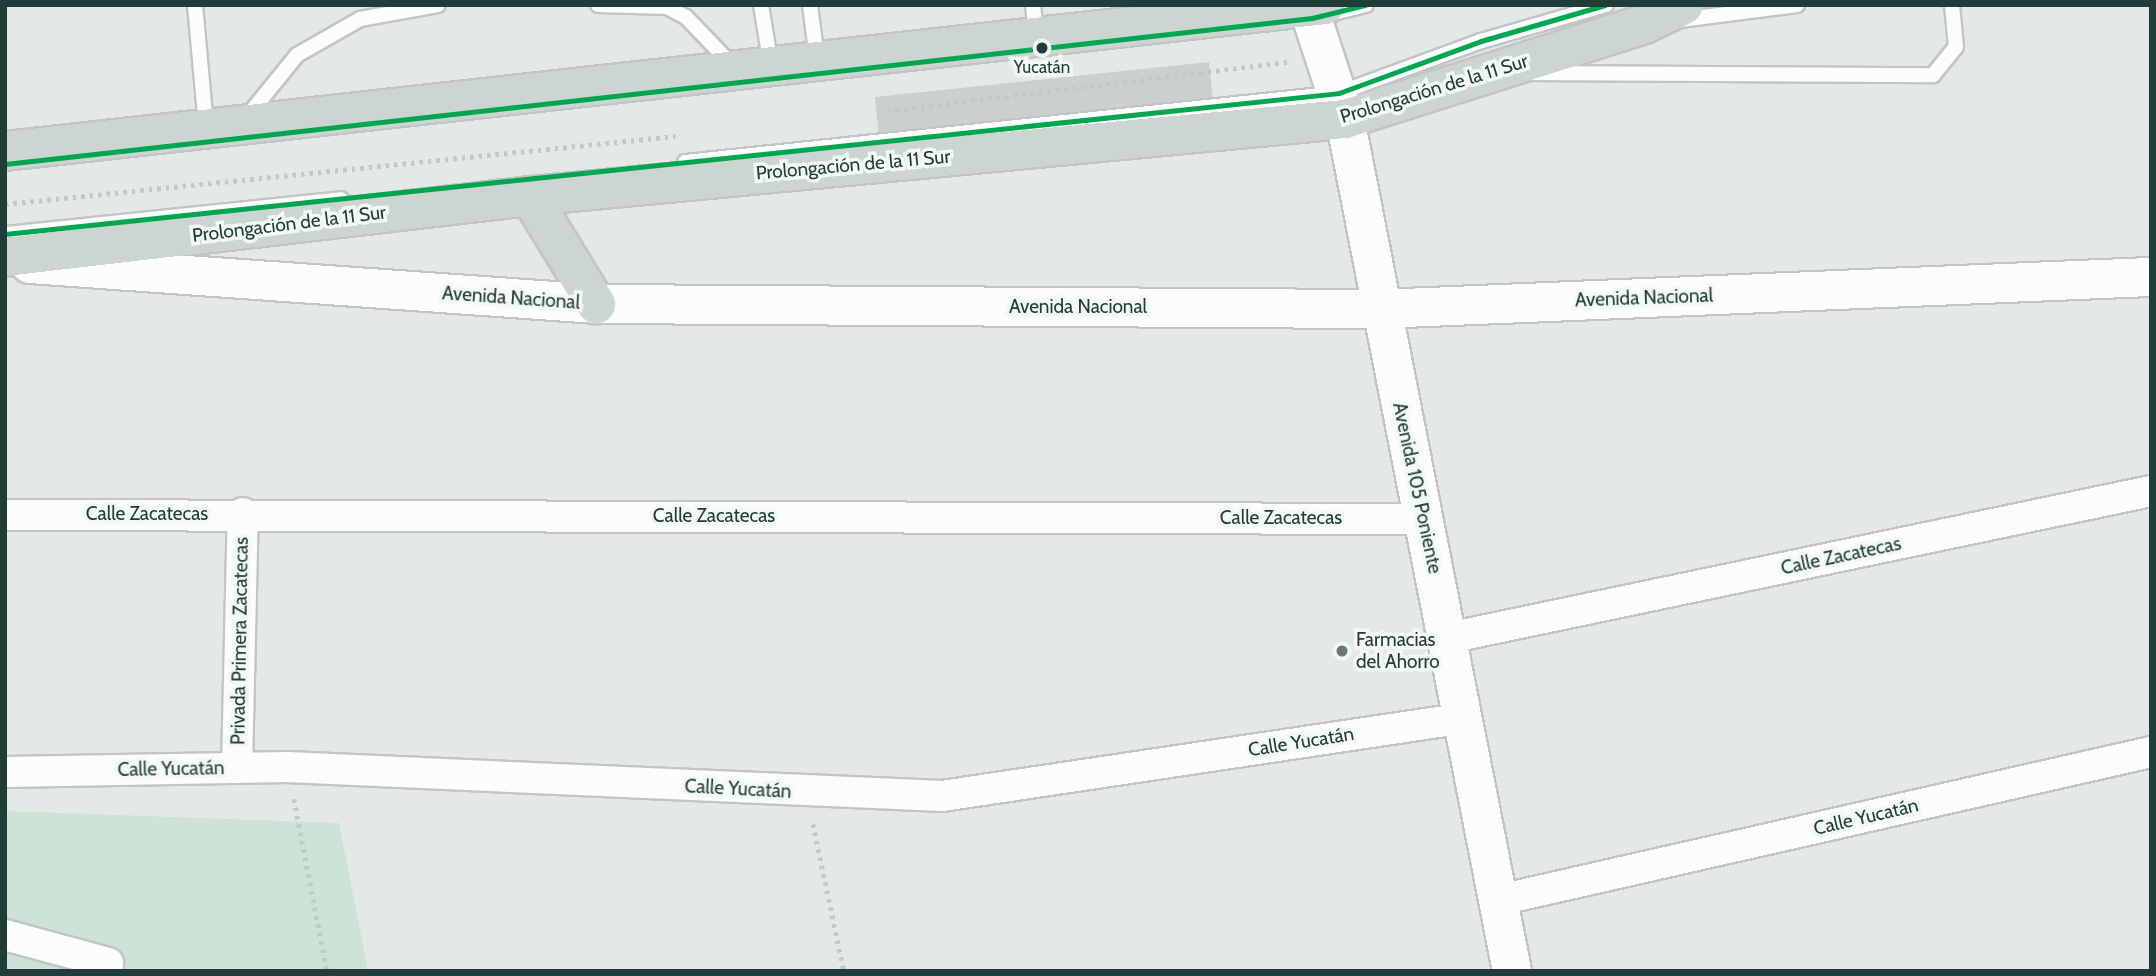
<!DOCTYPE html>
<meta charset="utf-8">
<style>
body{margin:0}
#map{position:relative;width:2156px;height:976px;overflow:hidden;background:#e4e9e7;font-family:Cabin,sans-serif}
div>[style]{position:absolute}
.green>*{inset:0;background:#cce3d5}
.building>*{inset:0;background:#cbd0ce;transform-origin:0 0}
.path>*{height:4.5px;margin-top:-2.25px;transform-origin:0;background:repeating-linear-gradient(90deg,#c0cac8 0 3.5px,transparent 0 8.5px)}
.roads{filter:drop-shadow(2px 0 #c1c6c4) drop-shadow(-2px 0 #c1c6c4) drop-shadow(0 2px #c1c6c4) drop-shadow(0 -2px #c1c6c4)}
.lane>*{height:14px;margin:-7px;padding:0 7px;transform-origin:7px;border-radius:7px;background:#fbfcfb}
.street>*{height:30px;margin:-15px;padding:0 15px;transform-origin:15px;border-radius:15px;background:#fbfcfb}
.secondary>*{height:38px;margin:-19px;padding:0 19px;transform-origin:19px;border-radius:19px;background:#fbfcfb}
.primary>*{height:38px;margin:-19px;padding:0 19px;transform-origin:19px;border-radius:19px;background:#cdd5d3}
.bus-1>*{height:5px;margin:-2.5px;padding:0 2.5px;transform-origin:2.5px;border-radius:2.5px;background:#00a651}
.dots>*{width:19px;height:19px;translate:-50% -50%;box-sizing:border-box;border:4px solid #f2f8f6;border-radius:50%}
span{translate:-50% -50%;white-space:nowrap;text-align:center;line-height:1.15;-webkit-text-stroke:7px #f2f8f6;paint-order:stroke}
.bus-label{font-size:17px;color:#213d38}
.street-label{font-size:19px;color:#213d38}
.poi-label{font-size:19px;color:#213d38}
.left{translate:0 -50%;text-align:left}
.frame{position:absolute;inset:0;border:7px solid #213d38;pointer-events:none}
</style>
<div id="map">
<div class="green">
<div style="clip-path:polygon(5px 811px,339px 823px,368px 971px,5px 971px)"></div>
</div>
<div class="building">
<div style="left:1209px;top:62px;width:39px;height:336px;rotate:84deg"></div>
</div>
<div class="path">
<div style="left:887px;top:111px;width:404px;rotate:-7deg"></div>
<div style="left:5px;top:204px;width:674px;rotate:-5.79deg"></div>
<div style="left:294px;top:799px;width:175px;rotate:79.1deg"></div>
<div style="left:813px;top:824px;width:150px;rotate:78.1deg"></div>
</div>
<div class="roads">
<div class="lane">
<div style="left:195px;top:5px;width:121px;rotate:84.8deg"></div>
<div style="left:598px;top:5px;width:69px;rotate:1.7deg"></div>
<div style="left:667px;top:7px;width:21px;rotate:28deg"></div>
<div style="left:686px;top:17px;width:68px;rotate:46.2deg"></div>
<div style="left:761px;top:5px;width:62px;rotate:80.7deg"></div>
<div style="left:810px;top:5px;width:54px;rotate:82.6deg"></div>
<div style="left:1033px;top:5px;width:29px;rotate:84deg"></div>
<div style="left:1325px;top:15px;width:42px;rotate:-13.7deg"></div>
<div style="left:1680px;top:20px;width:118px;rotate:-7.3deg"></div>
<div style="left:1534px;top:73px;width:399px;rotate:0.3deg"></div>
<div style="left:1933px;top:75px;width:36px;rotate:-51deg"></div>
<div style="left:1956px;top:47px;width:42px;rotate:-95.4deg"></div>
<div style="left:246px;top:118px;width:81px;rotate:-51deg"></div>
<div style="left:297px;top:55px;width:73px;rotate:-29.7deg"></div>
<div style="left:360px;top:19px;width:79px;rotate:-10.2deg"></div>
<div style="left:685px;top:162px;width:658px;rotate:-6.02deg"></div>
<div style="left:1339px;top:93px;width:151px;rotate:-20.1deg"></div>
<div style="left:1481px;top:41px;width:130px;rotate:-16.1deg"></div>
<div style="left:5px;top:234px;width:338px;rotate:-5.9deg"></div>
</div>
<div class="street">
<div style="left:5px;top:515px;width:1419px;rotate:0.16deg"></div>
<div style="left:1448px;top:638px;width:718px;rotate:-11.81deg"></div>
<div style="left:237px;top:768px;width:255px;rotate:-88.7deg"></div>
<div style="left:5px;top:772px;width:282px;rotate:-1deg"></div>
<div style="left:287px;top:767px;width:656px;rotate:2.54deg"></div>
<div style="left:942px;top:796px;width:529px;rotate:-8.48deg"></div>
<div style="left:1499px;top:900px;width:669px;rotate:-12.79deg"></div>
<div style="left:5px;top:935px;width:107px;rotate:15.2deg"></div>
</div>
<div class="secondary">
<div style="left:1309px;top:9px;width:116px;rotate:71.9deg"></div>
<div style="left:1345px;top:119px;width:868px;rotate:78.91deg"></div>
<div style="left:30px;top:264px;width:567px;rotate:4.04deg"></div>
<div style="left:596px;top:304px;width:784px;rotate:0.37deg"></div>
<div style="left:1380px;top:309px;width:772px;rotate:-2.38deg"></div>
</div>
<div class="primary">
<div style="left:5px;top:151px;width:1328px;rotate:-6.31deg"></div>
<div style="left:530px;top:196px;width:127px;rotate:58.6deg"></div>
<div style="left:5px;top:257px;width:529px;rotate:-6.63deg"></div>
<div style="left:530px;top:196px;width:819px;rotate:-5.4deg"></div>
<div style="left:1345px;top:119px;width:314px;rotate:-17.6deg"></div>
<div style="left:1644px;top:24px;width:44px;rotate:-25.4deg"></div>
</div>
</div>
<div class="bus-1">
<div style="left:5px;top:164px;width:1315px;rotate:-6.37deg"></div>
<div style="left:1312px;top:18px;width:55px;rotate:-13.8deg"></div>
<div style="left:5px;top:234px;width:1341px;rotate:-6.03deg"></div>
<div style="left:1339px;top:93px;width:151px;rotate:-20.1deg"></div>
<div style="left:1481px;top:41px;width:129px;rotate:-16.2deg"></div>
</div>
<div class="dots">
<div style="left:1042px;top:48px;background:#213d38"></div>
<div style="left:1342px;top:651px;background:#657975"></div>
</div>
<div class="bus-label">
<span style="left:1042px;top:68px">Yucatán</span>
</div>
<div class="street-label">
<span style="left:1434px;top:89px;rotate:-17deg">Prolongación de la 11 Sur</span>
<span style="left:853px;top:165px;rotate:-5deg">Prolongación de la 11 Sur</span>
<span style="left:289px;top:224px;rotate:-7deg">Prolongación de la 11 Sur</span>
<span style="left:511px;top:298px;rotate:4deg">Avenida Nacional</span>
<span style="left:1644px;top:298px;rotate:-2deg">Avenida Nacional</span>
<span style="left:1078px;top:307px">Avenida Nacional</span>
<span style="left:1417px;top:488px;rotate:78deg">Avenida 105 Poniente</span>
<span style="left:147px;top:514px">Calle Zacatecas</span>
<span style="left:714px;top:516px">Calle Zacatecas</span>
<span style="left:1281px;top:518px">Calle Zacatecas</span>
<span style="left:1841px;top:556px;rotate:-12deg">Calle Zacatecas</span>
<span style="left:240px;top:641px;rotate:-89deg">Privada Primera Zacatecas</span>
<span style="left:1301px;top:742px;rotate:-9deg">Calle Yucatán</span>
<span style="left:171px;top:769px;rotate:-1deg">Calle Yucatán</span>
<span style="left:738px;top:789px;rotate:3deg">Calle Yucatán</span>
<span style="left:1866px;top:817px;rotate:-13deg">Calle Yucatán</span>
</div>
<div class="poi-label">
<span class="left" style="left:1356px;top:651px">Farmacias<br>del Ahorro</span>
</div>
<div class="frame"></div>
</div>
